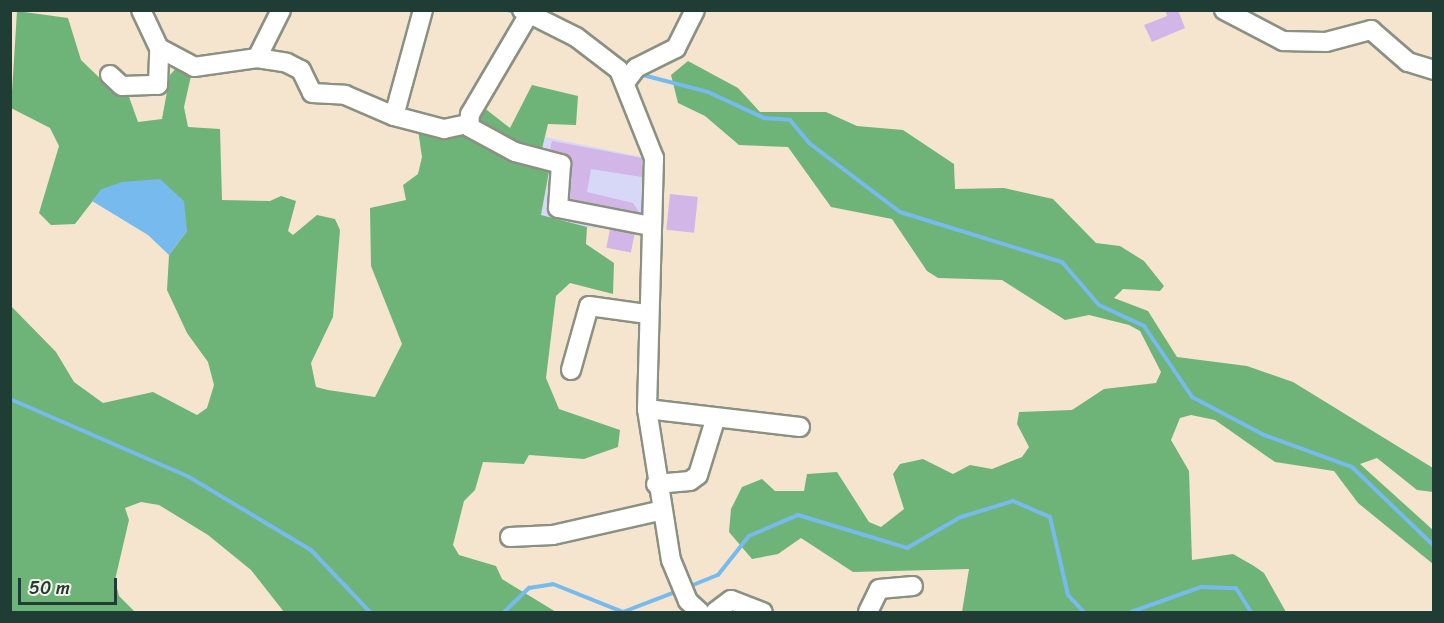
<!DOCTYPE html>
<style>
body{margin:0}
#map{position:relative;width:1444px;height:623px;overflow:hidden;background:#f5e5cf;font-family:Sriracha,sans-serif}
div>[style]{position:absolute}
.built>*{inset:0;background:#d7d7f8}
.forest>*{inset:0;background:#6eb479}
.water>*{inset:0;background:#77baed}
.stream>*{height:4px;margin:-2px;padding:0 2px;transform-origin:2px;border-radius:2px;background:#77baed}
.building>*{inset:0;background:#d1b6e7;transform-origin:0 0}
.roads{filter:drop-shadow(2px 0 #8a9182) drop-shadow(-2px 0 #8a9182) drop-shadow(0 2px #8a9182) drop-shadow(0 -2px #8a9182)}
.minor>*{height:18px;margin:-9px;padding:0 9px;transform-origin:9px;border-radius:9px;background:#fff}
span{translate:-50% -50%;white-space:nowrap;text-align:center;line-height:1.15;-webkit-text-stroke:4.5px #f7f3e8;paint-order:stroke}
.frame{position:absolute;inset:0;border:12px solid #1f3d34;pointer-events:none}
.scale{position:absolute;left:18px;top:578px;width:99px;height:27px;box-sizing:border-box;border:3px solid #1f3d34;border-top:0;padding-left:8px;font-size:18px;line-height:21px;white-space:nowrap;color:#1f3d34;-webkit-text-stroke:4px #f7f3e8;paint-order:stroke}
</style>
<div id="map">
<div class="built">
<div style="clip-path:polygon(545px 137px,651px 159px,644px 232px,587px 227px,541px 216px,550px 166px,540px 158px)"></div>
</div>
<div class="forest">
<div style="clip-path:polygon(17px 11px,68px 18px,81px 60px,110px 88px,128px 94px,138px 122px,162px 119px,170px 75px,177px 67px,191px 76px,184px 107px,188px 127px,220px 129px,222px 200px,270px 201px,281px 196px,296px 201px,288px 231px,293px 235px,317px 215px,335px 219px,340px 230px,333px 317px,311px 363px,316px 387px,328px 390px,375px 397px,402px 344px,371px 266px,370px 208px,406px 200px,403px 185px,418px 174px,422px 157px,418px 130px,471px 136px,483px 107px,510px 128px,532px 85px,578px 96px,576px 125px,548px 124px,540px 157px,550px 166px,541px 215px,587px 227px,586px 244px,614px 263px,613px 294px,570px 283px,556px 296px,546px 378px,559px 409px,620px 430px,618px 447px,584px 459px,529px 455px,524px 464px,483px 462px,475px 490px,464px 501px,453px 545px,459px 555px,496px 566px,502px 579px,556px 612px,284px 612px,251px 570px,208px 535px,159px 505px,141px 502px,125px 508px,129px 520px,115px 580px,119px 596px,135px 612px,11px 612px,10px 305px,56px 352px,74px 382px,103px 403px,153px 392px,197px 415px,207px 408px,214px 385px,208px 362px,187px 333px,167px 290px,169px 255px,187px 231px,102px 189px,75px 224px,51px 225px,39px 213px,59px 146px,50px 128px,11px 108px)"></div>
<div style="clip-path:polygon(688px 61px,738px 88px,760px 112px,826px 112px,857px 126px,903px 130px,954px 164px,955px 189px,1004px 188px,1053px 199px,1096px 243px,1120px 246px,1144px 261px,1164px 286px,1160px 291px,1123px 289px,1114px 298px,1148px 311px,1177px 357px,1247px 366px,1293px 382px,1433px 468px,1433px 492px,1417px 490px,1377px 458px,1360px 464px,1433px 530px,1433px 564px,1358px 503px,1334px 471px,1275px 462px,1215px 420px,1191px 415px,1180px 418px,1171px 440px,1189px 471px,1192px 560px,1233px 554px,1254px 566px,1264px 573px,1286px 612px,962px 612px,969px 569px,853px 572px,801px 538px,778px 554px,752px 559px,729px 532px,731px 509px,742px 487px,762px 479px,775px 491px,804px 491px,807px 474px,837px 472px,869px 522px,881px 527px,904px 509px,893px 474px,900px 464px,923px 459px,953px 474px,970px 465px,992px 469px,1022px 457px,1029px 447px,1017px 424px,1019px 412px,1072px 410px,1104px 389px,1156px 383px,1161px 372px,1140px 331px,1129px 325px,1089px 315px,1065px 320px,1002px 280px,938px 278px,927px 271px,892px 219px,831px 207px,788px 147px,739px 145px,705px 116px,678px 103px,671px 75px)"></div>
</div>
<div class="water">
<div style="clip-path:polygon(160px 179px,184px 201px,187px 231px,169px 255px,148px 235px,92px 201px,102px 189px,122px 182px)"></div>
</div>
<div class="stream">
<div style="left:508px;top:10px;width:12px;rotate:20deg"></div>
<div style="left:639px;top:74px;width:71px;rotate:14.6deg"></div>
<div style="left:708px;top:92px;width:62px;rotate:24.9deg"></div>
<div style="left:764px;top:118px;width:26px;rotate:4deg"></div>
<div style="left:790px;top:120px;width:30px;rotate:50deg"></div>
<div style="left:809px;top:143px;width:114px;rotate:37.2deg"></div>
<div style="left:900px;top:212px;width:170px;rotate:17.2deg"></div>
<div style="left:1062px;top:262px;width:57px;rotate:49.3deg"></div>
<div style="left:1099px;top:305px;width:50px;rotate:25deg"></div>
<div style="left:1144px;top:326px;width:86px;rotate:55.9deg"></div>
<div style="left:1192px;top:397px;width:81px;rotate:27.8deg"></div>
<div style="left:1264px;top:435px;width:94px;rotate:20deg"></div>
<div style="left:1352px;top:467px;width:114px;rotate:43.9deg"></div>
<div style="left:10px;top:399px;width:195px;rotate:23.5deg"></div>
<div style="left:189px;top:477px;width:142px;rotate:30.9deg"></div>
<div style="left:311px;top:550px;width:86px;rotate:46.4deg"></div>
<div style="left:688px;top:587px;width:32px;rotate:-22deg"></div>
<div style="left:718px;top:575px;width:50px;rotate:-51.5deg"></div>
<div style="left:749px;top:536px;width:53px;rotate:-23.2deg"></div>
<div style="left:798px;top:515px;width:114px;rotate:16.8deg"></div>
<div style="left:907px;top:548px;width:62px;rotate:-29.9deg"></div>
<div style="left:961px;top:517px;width:54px;rotate:-17.1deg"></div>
<div style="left:1013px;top:501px;width:40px;rotate:23.4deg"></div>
<div style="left:1050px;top:517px;width:80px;rotate:77deg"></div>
<div style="left:1068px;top:595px;width:23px;rotate:47deg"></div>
<div style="left:504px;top:612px;width:35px;rotate:-44deg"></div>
<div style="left:529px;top:588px;width:24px;rotate:-9deg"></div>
<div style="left:553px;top:584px;width:75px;rotate:21.8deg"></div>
<div style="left:623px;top:612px;width:59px;rotate:-20.9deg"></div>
<div style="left:1131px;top:612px;width:74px;rotate:-19.7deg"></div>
<div style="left:1201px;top:587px;width:35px;rotate:2deg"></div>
<div style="left:1236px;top:588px;width:28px;rotate:58deg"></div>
</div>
<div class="building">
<div style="clip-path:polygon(1165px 10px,1178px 10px,1185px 28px,1152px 42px,1144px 25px,1167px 16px)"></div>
<div style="clip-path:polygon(552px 141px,642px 158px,642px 177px,591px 169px,587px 192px,633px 203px,639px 212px,570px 199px,572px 160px,550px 150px)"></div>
<div style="left:670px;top:194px;width:28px;height:36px;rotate:6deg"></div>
<div style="left:610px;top:229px;width:25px;height:19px;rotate:11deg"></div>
</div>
<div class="roads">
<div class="minor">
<div style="left:141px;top:10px;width:42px;rotate:64.7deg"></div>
<div style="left:159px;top:48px;width:40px;rotate:28deg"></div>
<div style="left:194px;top:67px;width:64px;rotate:-8.1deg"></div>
<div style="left:257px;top:58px;width:30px;rotate:9deg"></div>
<div style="left:287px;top:63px;width:16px;rotate:27deg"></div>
<div style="left:301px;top:70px;width:25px;rotate:64deg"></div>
<div style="left:312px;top:93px;width:33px;rotate:3deg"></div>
<div style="left:345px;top:95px;width:53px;rotate:23.2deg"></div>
<div style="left:423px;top:10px;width:110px;rotate:105.3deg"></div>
<div style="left:394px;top:116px;width:52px;rotate:14.6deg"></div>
<div style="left:444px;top:129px;width:25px;rotate:-12deg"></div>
<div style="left:522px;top:10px;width:60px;rotate:26.6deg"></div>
<div style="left:576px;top:37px;width:54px;rotate:37.5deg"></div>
<div style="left:619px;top:70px;width:95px;rotate:68.3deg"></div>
<div style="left:654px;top:158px;width:251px;rotate:91.6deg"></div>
<div style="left:647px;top:409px;width:153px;rotate:81deg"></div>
<div style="left:671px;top:560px;width:44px;rotate:67.5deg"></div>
<div style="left:688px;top:601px;width:16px;rotate:43deg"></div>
<div style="left:1224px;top:10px;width:67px;rotate:27.7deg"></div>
<div style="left:1283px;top:41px;width:43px;rotate:1.3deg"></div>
<div style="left:1326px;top:42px;width:47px;rotate:-14.9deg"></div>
<div style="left:1371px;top:30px;width:49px;rotate:40.9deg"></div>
<div style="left:1408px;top:62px;width:27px;rotate:17deg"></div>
<div style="left:529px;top:14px;width:116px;rotate:120.5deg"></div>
<div style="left:470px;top:114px;width:13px;rotate:94deg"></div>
<div style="left:469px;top:127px;width:52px;rotate:28.5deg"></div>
<div style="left:515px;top:152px;width:48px;rotate:14.6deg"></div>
<div style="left:561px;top:164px;width:44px;rotate:93.9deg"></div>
<div style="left:558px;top:208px;width:95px;rotate:11deg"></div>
<div style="left:257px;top:58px;width:54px;rotate:-63.4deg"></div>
<div style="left:110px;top:75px;width:16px;rotate:43deg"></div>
<div style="left:122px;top:86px;width:36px;rotate:-2deg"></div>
<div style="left:158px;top:85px;width:37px;rotate:-88deg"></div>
<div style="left:627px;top:80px;width:15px;rotate:-53deg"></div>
<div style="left:636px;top:68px;width:45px;rotate:-26.6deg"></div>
<div style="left:676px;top:48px;width:42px;rotate:-63.4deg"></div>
<div style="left:571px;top:370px;width:66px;rotate:-74.3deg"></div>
<div style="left:589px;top:306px;width:59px;rotate:7.9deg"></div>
<div style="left:647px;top:409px;width:154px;rotate:6.7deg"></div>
<div style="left:656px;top:484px;width:34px;rotate:-5deg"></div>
<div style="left:690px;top:481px;width:10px;rotate:-37deg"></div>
<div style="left:698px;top:475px;width:58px;rotate:-72.8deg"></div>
<div style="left:510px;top:537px;width:43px;rotate:-2.7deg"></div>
<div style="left:553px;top:535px;width:109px;rotate:-12.8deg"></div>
<div style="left:715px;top:612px;width:20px;rotate:-37deg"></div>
<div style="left:731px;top:600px;width:34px;rotate:21deg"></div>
<div style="left:868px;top:612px;width:25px;rotate:-64deg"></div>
<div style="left:879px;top:589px;width:34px;rotate:-5deg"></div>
</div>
</div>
<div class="frame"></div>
<div class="scale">50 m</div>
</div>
